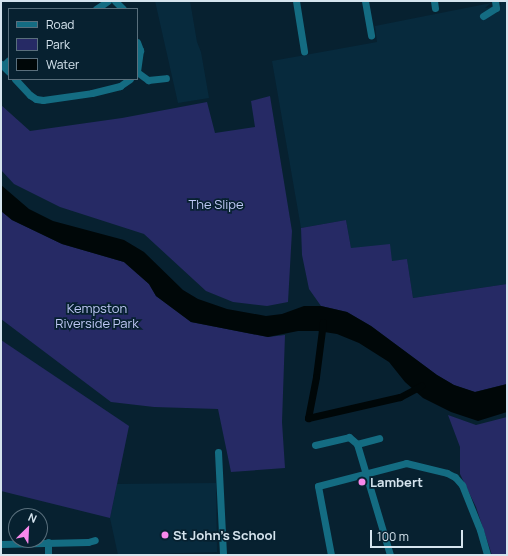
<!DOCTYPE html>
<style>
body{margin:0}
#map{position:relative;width:508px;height:556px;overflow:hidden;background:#072130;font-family:Manrope,sans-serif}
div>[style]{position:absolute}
.built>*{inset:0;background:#072a3d}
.green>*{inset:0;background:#262a65}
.water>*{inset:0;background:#000708}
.canal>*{height:7px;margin:-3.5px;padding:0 3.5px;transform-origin:3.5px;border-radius:3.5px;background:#000708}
.minor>*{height:7px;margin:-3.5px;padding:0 3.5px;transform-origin:3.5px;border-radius:3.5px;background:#146c82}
.dots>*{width:11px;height:11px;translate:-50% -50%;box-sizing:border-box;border:2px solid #072130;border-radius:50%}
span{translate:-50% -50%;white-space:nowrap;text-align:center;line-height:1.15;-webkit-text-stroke:3.5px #072130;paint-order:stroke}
.park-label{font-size:13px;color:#bfc8f5}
.poi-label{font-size:13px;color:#d5e4ee;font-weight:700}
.left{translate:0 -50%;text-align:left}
.frame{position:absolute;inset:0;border:2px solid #d5e4ee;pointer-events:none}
.legend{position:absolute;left:8px;top:8px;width:130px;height:72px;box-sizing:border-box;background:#072130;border:1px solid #596f7c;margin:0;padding:5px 7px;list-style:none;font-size:12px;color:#d5e4ee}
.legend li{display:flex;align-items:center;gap:8px;height:20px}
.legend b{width:20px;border:1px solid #596f7c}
.north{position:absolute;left:8px;top:508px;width:40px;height:40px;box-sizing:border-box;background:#072130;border:1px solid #596f7c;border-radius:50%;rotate:24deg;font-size:11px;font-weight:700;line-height:16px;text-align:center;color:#d5e4ee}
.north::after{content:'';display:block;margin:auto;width:14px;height:18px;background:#f888eb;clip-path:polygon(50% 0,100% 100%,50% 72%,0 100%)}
.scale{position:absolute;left:370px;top:530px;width:93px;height:18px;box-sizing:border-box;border:2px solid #d5e4ee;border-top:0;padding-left:5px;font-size:12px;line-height:14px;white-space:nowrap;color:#d5e4ee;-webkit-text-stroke:3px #072130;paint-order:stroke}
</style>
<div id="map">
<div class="built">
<div style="clip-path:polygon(155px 1px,190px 1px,197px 42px,201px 52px,209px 98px,178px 103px)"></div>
<div style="clip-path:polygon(500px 1px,507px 1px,507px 284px,413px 298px,407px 260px,392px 261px,351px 248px,346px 220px,301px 228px,272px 61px,377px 42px,375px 26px,491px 3px,485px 8px,501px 5px)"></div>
<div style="clip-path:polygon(216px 483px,217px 552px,118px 555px,110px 518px,117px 484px)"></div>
</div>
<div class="green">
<div style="clip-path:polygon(270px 96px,292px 231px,288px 302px,267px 306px,233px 302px,206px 291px,144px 234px,60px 207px,14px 184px,1px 170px,1px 105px,30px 131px,122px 118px,207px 102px,215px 133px,255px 127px,251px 101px)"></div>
<div style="clip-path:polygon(1px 211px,12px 220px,62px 244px,124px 262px,149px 284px,156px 296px,191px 322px,268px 337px,285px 335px,282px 422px,285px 468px,231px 472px,218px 409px,154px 407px,111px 402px,1px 319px)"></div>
<div style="clip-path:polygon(346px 220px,351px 248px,390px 244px,392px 261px,407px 259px,413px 298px,507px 284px,507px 384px,475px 392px,454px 385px,437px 375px,371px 326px,347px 312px,321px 306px,309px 289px,302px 255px,301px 228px)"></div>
<div style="clip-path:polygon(1px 340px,129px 426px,110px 518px,1px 491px)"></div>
<div style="clip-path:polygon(448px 415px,476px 425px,507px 417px,507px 555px,492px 555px,476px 507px,460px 474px,460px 447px)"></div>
</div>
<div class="water">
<div style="clip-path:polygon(1px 185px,29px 209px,53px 221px,124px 240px,144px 252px,183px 290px,198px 299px,227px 309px,266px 316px,282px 314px,304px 306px,321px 306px,347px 312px,371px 326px,437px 375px,454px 385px,475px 392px,507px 384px,507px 412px,478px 421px,451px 412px,423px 398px,405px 382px,389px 362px,359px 343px,337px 334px,318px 331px,298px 331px,268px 337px,191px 322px,156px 296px,149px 284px,124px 262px,62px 244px,12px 220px,1px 211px)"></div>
</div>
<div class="canal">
<div style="left:323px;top:322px;width:55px;rotate:97.3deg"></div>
<div style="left:316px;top:377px;width:42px;rotate:101deg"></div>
<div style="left:308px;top:418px;width:94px;rotate:-12.9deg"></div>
<div style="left:400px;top:397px;width:24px;rotate:-28deg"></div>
</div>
<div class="minor">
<div style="left:115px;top:1px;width:11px;rotate:45deg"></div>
<div style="left:296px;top:1px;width:51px;rotate:80.9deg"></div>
<div style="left:365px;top:1px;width:35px;rotate:80deg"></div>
<div style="left:434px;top:1px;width:7px;rotate:82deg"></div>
<div style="left:96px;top:9px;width:14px;rotate:-34deg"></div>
<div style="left:483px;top:16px;width:15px;rotate:-32deg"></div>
<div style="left:496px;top:8px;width:7px;rotate:-98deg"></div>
<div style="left:137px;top:42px;width:9px;rotate:69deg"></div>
<div style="left:140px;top:50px;width:22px;rotate:98deg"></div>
<div style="left:137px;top:72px;width:14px;rotate:36deg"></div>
<div style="left:148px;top:80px;width:18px;rotate:-6deg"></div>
<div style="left:1px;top:64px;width:11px;rotate:45deg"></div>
<div style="left:3px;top:66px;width:8px;rotate:-45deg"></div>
<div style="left:15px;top:79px;width:22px;rotate:47deg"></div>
<div style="left:30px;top:95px;width:7px;rotate:34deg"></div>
<div style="left:36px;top:99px;width:7px;rotate:8deg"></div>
<div style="left:43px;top:100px;width:49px;rotate:-8.1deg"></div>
<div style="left:92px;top:93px;width:29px;rotate:-14deg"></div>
<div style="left:120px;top:86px;width:12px;rotate:-35deg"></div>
<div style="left:357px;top:444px;width:23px;rotate:-15deg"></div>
<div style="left:315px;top:445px;width:35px;rotate:-13deg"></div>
<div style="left:349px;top:437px;width:11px;rotate:41deg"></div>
<div style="left:357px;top:444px;width:116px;rotate:73.4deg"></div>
<div style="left:218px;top:452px;width:103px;rotate:87.2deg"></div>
<div style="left:48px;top:542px;width:13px;rotate:90deg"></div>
<div style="left:1px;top:544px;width:87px;rotate:-1.3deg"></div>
<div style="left:88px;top:542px;width:7px;rotate:-16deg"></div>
<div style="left:331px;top:555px;width:70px;rotate:-100.7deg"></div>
<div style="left:318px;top:486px;width:91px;rotate:-14.6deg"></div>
<div style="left:406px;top:463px;width:42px;rotate:13.7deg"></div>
<div style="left:447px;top:473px;width:9px;rotate:27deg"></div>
<div style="left:455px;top:477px;width:11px;rotate:49deg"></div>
<div style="left:462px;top:485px;width:48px;rotate:68.2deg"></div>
<div style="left:480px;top:530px;width:26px;rotate:74deg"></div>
</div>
<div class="dots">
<div style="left:362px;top:482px;background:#f888eb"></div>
<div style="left:165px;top:535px;background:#f888eb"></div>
</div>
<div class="park-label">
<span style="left:216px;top:204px">The Slipe</span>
<span style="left:97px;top:316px">Kempston<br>Riverside Park</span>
</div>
<div class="poi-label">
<span class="left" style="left:370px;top:482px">Lambert</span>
<span class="left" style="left:173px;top:535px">St John's School</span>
</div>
<div class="frame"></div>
<ul class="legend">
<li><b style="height:5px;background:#146c82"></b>Road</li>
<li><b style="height:11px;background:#262a65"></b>Park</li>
<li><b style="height:11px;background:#000708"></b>Water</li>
</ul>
<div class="north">N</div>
<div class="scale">100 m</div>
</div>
